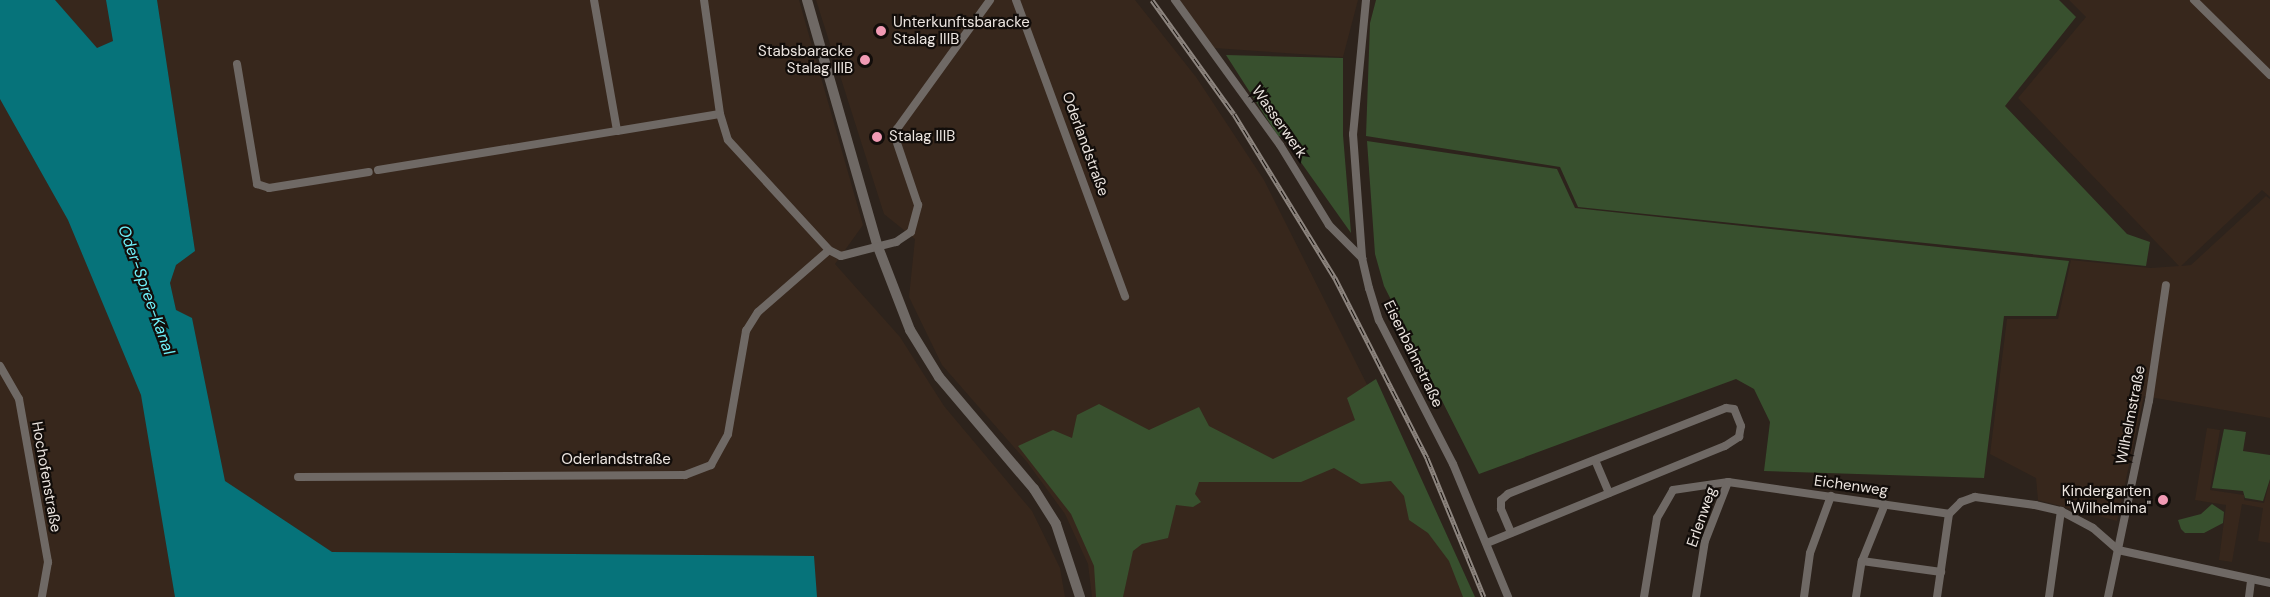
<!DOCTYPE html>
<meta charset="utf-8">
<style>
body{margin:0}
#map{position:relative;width:2270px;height:597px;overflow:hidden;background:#2d231c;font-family:"DM Sans",sans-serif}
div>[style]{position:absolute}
.built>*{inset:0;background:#37271c}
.green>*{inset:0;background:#38502e}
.water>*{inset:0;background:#06737a}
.minor>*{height:8px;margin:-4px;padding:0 4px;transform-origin:4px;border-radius:4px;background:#6f6965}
.tertiary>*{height:10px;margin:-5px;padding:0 5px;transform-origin:5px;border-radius:5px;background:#6f6965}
.rail>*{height:5px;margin-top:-2.5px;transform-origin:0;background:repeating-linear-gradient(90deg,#120d0a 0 9px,#8d857f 0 18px);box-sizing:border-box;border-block:2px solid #8d857f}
.dots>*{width:16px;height:16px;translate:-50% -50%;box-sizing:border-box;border:3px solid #120d0a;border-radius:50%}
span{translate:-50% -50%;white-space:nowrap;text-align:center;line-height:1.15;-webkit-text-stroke:4.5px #120d0a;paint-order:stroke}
.poi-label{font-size:15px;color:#ece5e0}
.left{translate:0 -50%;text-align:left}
.right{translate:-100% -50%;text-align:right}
.street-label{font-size:15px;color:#ece5e0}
.water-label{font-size:16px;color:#70f2fb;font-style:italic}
</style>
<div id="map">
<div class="built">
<div style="clip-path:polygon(0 0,799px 0,863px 225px,835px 264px,900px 337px,944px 406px,1032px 511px,1060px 568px,1065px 597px,0 597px)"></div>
<div style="clip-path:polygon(816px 0,1135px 0,1196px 77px,1264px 180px,1398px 446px,1466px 597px,1092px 597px,1088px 564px,1065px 514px,1027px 462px,942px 365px,909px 297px,915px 239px,884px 214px)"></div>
<div style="clip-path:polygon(1179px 0,1358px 0,1343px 57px,1214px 48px)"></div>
<div style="clip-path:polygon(2069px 0,2270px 0,2270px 197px,2262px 190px,2181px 266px,2191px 265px,2266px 196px,2270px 199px,2270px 418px,2144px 396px,2117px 521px,2038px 500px,2036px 478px,1990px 454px,2007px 319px,2058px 319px,2071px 260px,2151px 268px,2179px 266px,2018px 98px,2086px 17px)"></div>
<div style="clip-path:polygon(2207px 428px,2220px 430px,2210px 490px,2244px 495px,2244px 500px,2264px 503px,2270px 480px,2270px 543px,2258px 541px,2263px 508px,2242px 504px,2232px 562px,2219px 560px,2226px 505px,2195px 500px)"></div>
</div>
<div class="green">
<div style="clip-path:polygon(1376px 0,2059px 0,2076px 17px,2005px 106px,2127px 234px,2150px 242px,2146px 266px,1578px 207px,1560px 167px,1366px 136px,1370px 23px)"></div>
<div style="clip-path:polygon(1226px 55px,1343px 58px,1343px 135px,1351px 233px,1283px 137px,1278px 136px)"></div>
<div style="clip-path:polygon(1367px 141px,1557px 169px,1575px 208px,2069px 261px,2056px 316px,2004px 316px,1984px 478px,1764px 471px,1770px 422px,1754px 389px,1736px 379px,1479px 474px,1384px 286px,1375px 254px)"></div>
<div style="clip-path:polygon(1376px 379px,1475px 597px,1463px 597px,1449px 561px,1428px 533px,1409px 520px,1404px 496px,1391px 481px,1361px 484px,1334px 468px,1301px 482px,1199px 482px,1195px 494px,1201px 502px,1193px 507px,1176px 505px,1168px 538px,1142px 544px,1133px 551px,1123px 597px,1096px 597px,1094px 566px,1071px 514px,1018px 446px,1053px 430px,1072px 438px,1077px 415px,1099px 404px,1149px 430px,1199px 407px,1209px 426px,1273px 459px,1355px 420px,1347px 398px)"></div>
<div style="clip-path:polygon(2224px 429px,2246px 432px,2243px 451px,2270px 455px,2270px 479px,2263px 501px,2245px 498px,2243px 491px,2212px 488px)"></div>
<div style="clip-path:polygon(2212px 504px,2224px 512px,2223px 523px,2204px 533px,2185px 533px,2181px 529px,2178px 520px,2201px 514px)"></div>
</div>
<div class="water">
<div style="clip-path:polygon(0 0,55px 0,97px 48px,113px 41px,106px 0,157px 0,195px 251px,176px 265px,170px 283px,176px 310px,192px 318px,225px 481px,332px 552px,814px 556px,817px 597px,175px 597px,141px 395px,68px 220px,0 99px)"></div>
</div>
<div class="minor">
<div style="left:594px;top:0;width:133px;rotate:80deg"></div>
<div style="left:617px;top:131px;width:104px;rotate:-9.4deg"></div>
<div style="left:704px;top:0;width:115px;rotate:82deg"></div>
<div style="left:720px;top:114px;width:27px;rotate:73deg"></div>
<div style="left:728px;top:140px;width:149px;rotate:47.4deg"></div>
<div style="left:829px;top:250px;width:13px;rotate:27deg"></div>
<div style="left:841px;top:256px;width:57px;rotate:-14.3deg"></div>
<div style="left:896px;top:242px;width:18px;rotate:-34deg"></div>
<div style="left:911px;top:232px;width:28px;rotate:-75deg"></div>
<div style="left:918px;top:205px;width:69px;rotate:-108.7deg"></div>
<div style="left:896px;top:140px;width:11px;rotate:-85deg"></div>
<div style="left:897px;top:129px;width:159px;rotate:-54.2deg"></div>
<div style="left:1016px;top:0;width:316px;rotate:69.8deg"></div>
<div style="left:1175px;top:0;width:179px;rotate:54.1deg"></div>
<div style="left:1280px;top:145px;width:94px;rotate:58.5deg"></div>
<div style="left:1329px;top:225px;width:47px;rotate:45deg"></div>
<div style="left:1366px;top:0;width:135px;rotate:95.5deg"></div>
<div style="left:1353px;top:134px;width:124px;rotate:85.8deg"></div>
<div style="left:1362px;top:258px;width:31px;rotate:77deg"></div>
<div style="left:1369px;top:288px;width:34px;rotate:73deg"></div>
<div style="left:1379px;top:320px;width:162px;rotate:62.8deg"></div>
<div style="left:1453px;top:464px;width:144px;rotate:67.5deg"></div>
<div style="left:2194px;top:0;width:107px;rotate:44.6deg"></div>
<div style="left:237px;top:64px;width:122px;rotate:80.5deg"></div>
<div style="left:257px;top:184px;width:13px;rotate:18deg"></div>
<div style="left:269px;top:188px;width:101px;rotate:-9.1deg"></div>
<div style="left:378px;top:170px;width:242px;rotate:-9.3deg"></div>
<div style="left:0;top:366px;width:38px;rotate:60deg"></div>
<div style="left:19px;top:399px;width:166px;rotate:79.9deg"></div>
<div style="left:48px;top:562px;width:36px;rotate:100deg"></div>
<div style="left:1595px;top:460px;width:36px;rotate:67deg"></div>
<div style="left:298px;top:477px;width:387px;rotate:-0.3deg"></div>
<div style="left:685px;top:475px;width:28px;rotate:-21deg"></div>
<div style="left:711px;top:465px;width:35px;rotate:-61deg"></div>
<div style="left:728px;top:434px;width:105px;rotate:-80.1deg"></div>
<div style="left:746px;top:331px;width:22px;rotate:-58deg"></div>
<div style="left:758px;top:312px;width:94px;rotate:-41.1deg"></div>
<div style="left:1949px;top:514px;width:17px;rotate:-45deg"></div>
<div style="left:1961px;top:502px;width:15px;rotate:-20deg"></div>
<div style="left:1975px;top:497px;width:61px;rotate:7.6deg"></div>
<div style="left:2035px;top:505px;width:27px;rotate:13deg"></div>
<div style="left:2061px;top:511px;width:36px;rotate:28deg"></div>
<div style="left:2093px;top:528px;width:33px;rotate:41deg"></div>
<div style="left:2118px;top:550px;width:156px;rotate:12.2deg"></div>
<div style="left:1487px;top:543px;width:257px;rotate:-22.2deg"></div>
<div style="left:1725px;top:446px;width:17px;rotate:-33deg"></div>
<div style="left:1739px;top:437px;width:11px;rotate:-80deg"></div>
<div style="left:1741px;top:426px;width:18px;rotate:-112deg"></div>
<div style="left:1734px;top:409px;width:8px;rotate:-173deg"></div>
<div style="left:1726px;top:408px;width:234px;rotate:158.5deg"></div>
<div style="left:1508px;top:494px;width:9px;rotate:139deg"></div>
<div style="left:1501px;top:500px;width:9px;rotate:90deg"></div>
<div style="left:1501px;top:509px;width:26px;rotate:67deg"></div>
<div style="left:1862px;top:561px;width:80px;rotate:7.9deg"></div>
<div style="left:1644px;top:597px;width:80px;rotate:-80.7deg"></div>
<div style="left:1657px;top:518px;width:32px;rotate:-60deg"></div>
<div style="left:1673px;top:490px;width:56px;rotate:-8.3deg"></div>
<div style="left:1728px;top:482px;width:223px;rotate:8.2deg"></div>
<div style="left:1696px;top:597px;width:57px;rotate:-80.9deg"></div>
<div style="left:1705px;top:541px;width:63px;rotate:-68.7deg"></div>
<div style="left:1804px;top:597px;width:44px;rotate:-82.2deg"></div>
<div style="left:1810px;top:553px;width:61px;rotate:-69.8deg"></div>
<div style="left:1856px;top:597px;width:36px;rotate:-81deg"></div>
<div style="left:1862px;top:561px;width:61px;rotate:-68deg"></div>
<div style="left:1937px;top:597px;width:84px;rotate:-81.8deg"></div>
<div style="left:2049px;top:597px;width:87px;rotate:-82.1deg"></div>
<div style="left:2108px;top:597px;width:200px;rotate:-78.2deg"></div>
<div style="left:2149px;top:401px;width:117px;rotate:-81.7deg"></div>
<div style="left:2249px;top:597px;width:17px;rotate:-83deg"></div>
</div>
<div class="tertiary">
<div style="left:807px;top:0;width:257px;rotate:74deg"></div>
<div style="left:878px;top:247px;width:89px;rotate:68.9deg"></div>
<div style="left:910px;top:330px;width:55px;rotate:58.3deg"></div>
<div style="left:939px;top:377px;width:147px;rotate:49.7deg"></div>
<div style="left:1034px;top:489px;width:41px;rotate:57.8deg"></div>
<div style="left:1056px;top:524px;width:77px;rotate:71.8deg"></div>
</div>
<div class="rail">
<div style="left:1152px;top:0;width:140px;rotate:54.3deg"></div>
<div style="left:1234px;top:114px;width:193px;rotate:58.4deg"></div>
<div style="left:1335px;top:278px;width:202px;rotate:62.9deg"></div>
<div style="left:1427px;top:458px;width:150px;rotate:67.7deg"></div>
</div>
<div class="dots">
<div style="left:881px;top:31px;background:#f19ab4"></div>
<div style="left:865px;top:60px;background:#f19ab4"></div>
<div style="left:877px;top:137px;background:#f19ab4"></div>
<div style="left:2163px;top:500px;background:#f19ab4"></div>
</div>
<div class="poi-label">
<span class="left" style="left:893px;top:31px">Unterkunftsbaracke<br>Stalag IIIB</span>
<span class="right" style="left:853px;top:60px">Stabsbaracke<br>Stalag IIIB</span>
<span class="left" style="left:889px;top:137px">Stalag IIIB</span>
<span class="right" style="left:2151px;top:500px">Kindergarten<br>"Wilhelmina"</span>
</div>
<div class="street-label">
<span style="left:1279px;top:122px;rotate:55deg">Wasserwerk</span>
<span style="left:1085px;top:144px;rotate:70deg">Oderlandstraße</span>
<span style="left:1413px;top:354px;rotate:64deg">Eisenbahnstraße</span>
<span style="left:2131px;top:415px;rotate:-79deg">Wilhelmstraße</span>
<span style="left:616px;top:460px">Oderlandstraße</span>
<span style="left:46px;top:477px;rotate:80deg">Hochofenstraße</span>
<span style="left:1851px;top:486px;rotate:8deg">Eichenweg</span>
<span style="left:1702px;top:517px;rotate:-71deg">Erlenweg</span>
</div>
<div class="water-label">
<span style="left:146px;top:290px;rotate:70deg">Oder-Spree-Kanal</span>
</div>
</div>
